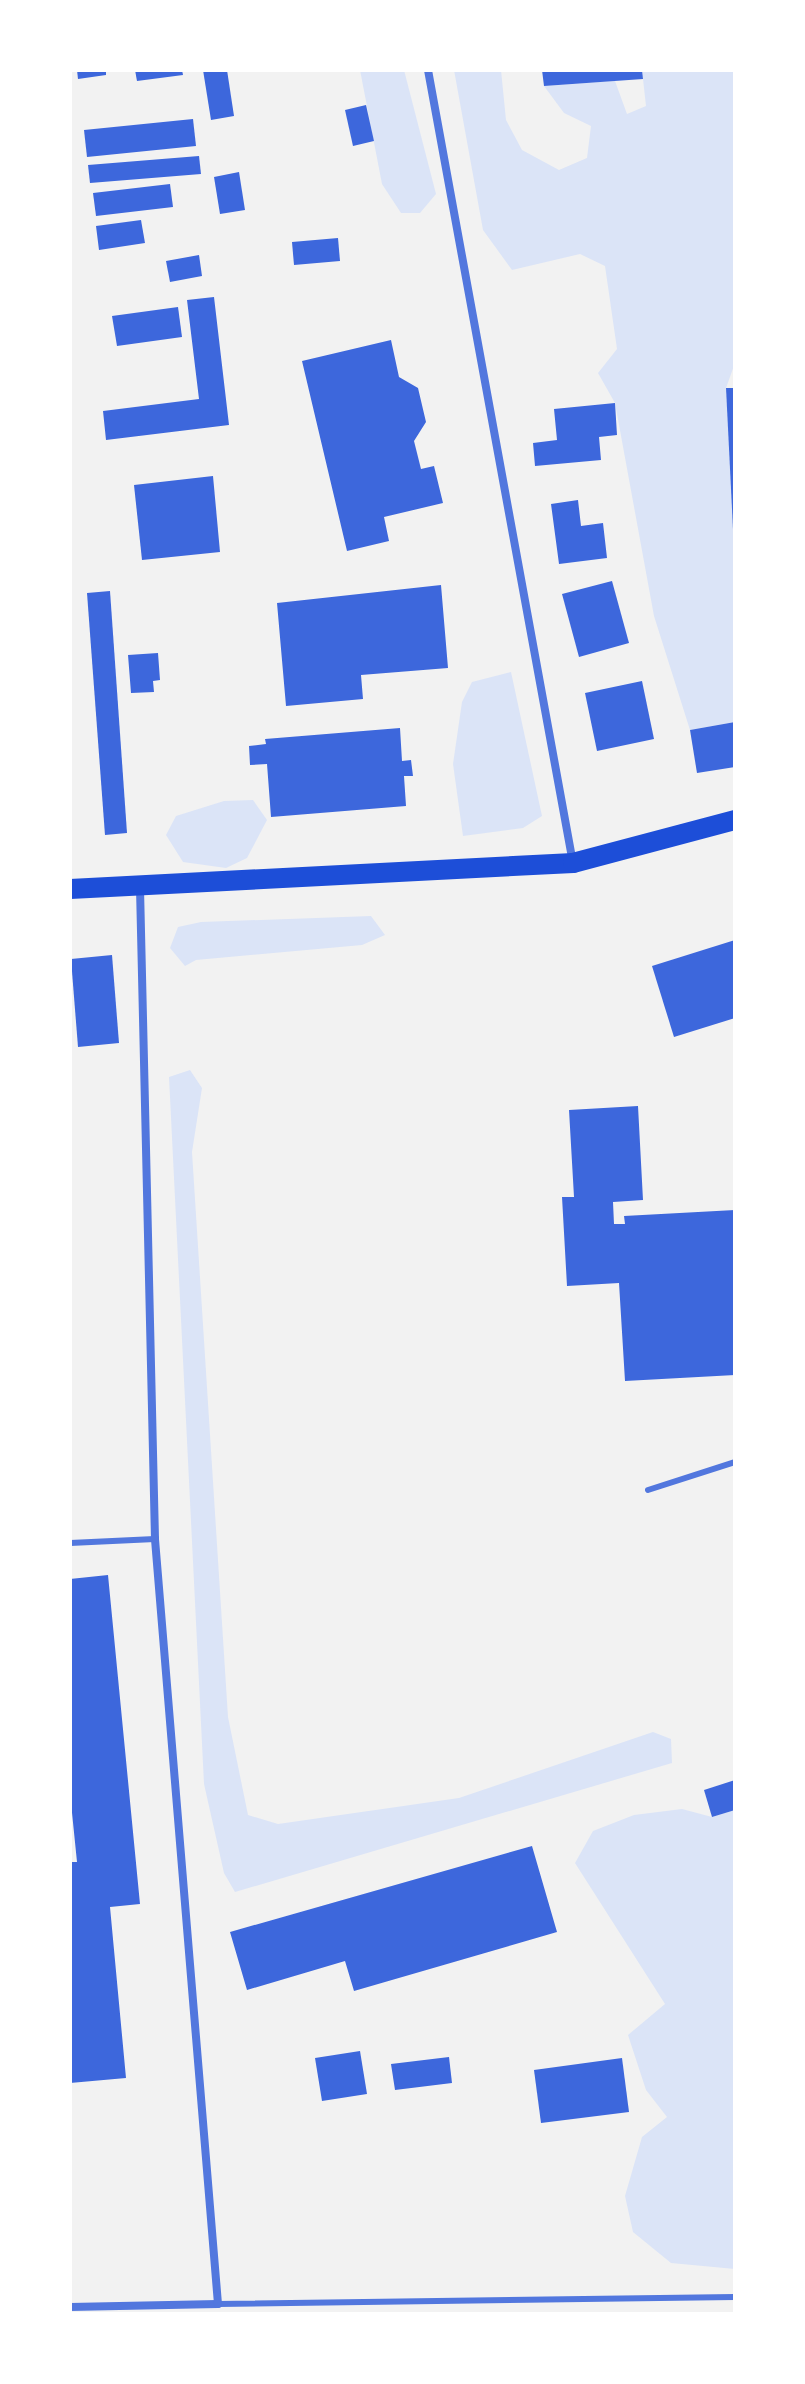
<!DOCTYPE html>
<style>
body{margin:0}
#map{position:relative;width:805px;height:2384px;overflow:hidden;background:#f2f2f2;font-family:"Noto Sans",sans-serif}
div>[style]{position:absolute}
.green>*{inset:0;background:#dbe4f7}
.building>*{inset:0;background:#3d67dc}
.service>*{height:6px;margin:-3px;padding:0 3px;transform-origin:3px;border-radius:3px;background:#5277de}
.minor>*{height:8px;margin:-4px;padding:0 4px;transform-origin:4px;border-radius:4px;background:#5277de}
.primary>*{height:20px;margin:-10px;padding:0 10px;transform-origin:10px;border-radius:10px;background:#1d4ed8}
span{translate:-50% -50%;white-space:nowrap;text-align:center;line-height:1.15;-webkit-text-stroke:8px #fff;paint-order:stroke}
.frame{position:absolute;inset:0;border:72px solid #fff;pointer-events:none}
</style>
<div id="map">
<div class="green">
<div style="clip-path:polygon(360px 70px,404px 70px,436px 194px,420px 213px,401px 213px,382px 184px)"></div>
<div style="clip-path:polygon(454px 70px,501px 70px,506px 120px,522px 150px,559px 170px,587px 158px,591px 126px,564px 113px,544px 86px,615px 81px,627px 114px,646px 106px,642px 70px,735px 70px,735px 363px,726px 388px,735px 555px,735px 722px,690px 730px,654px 616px,615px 403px,598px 373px,617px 349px,605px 266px,580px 254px,512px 270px,483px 230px)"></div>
<div style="clip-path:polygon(511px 672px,542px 816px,523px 828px,463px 836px,453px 764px,462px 702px,472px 682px)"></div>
<div style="clip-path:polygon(253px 800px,267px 820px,247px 858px,226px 868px,183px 862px,166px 835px,176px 816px,224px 801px)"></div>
<div style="clip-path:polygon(371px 916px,385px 935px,362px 945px,196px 960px,185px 966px,170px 948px,178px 927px,201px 922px)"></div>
<div style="clip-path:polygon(190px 1070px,202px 1088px,192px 1152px,228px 1717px,248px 1815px,278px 1824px,459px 1798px,653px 1732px,671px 1739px,672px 1763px,235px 1892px,224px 1873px,204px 1784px,169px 1077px)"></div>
<div style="clip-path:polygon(682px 1809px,712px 1817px,735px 1810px,735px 2269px,671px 2263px,633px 2232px,625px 2196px,642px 2137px,667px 2117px,646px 2090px,628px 2035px,665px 2004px,575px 1863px,593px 1831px,634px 1815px)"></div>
</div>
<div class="building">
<div style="clip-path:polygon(77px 70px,106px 70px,106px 75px,78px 79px)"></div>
<div style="clip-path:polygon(135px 70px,182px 70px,183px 75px,137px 81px)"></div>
<div style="clip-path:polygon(203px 70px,227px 70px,234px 116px,211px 120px)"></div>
<div style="clip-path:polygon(542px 70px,642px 70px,643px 79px,544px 86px)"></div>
<div style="clip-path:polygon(366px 105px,374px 141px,353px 146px,345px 110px)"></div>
<div style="clip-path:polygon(193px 119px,196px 146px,87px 157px,84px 130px)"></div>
<div style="clip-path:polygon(199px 156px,201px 174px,90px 183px,88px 165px)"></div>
<div style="clip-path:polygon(239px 172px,245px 210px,220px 214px,214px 177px)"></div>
<div style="clip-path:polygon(170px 184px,173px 207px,96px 216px,93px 193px)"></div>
<div style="clip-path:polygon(141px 220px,145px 243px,99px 250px,96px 226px)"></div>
<div style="clip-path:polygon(338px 238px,340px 261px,294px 265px,292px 242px)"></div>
<div style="clip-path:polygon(199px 255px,202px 276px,170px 282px,166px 261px)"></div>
<div style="clip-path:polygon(214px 297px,229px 425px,106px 440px,103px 411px,199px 399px,187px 300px)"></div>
<div style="clip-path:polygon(178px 307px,182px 337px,117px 346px,112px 316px)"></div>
<div style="clip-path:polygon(391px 340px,399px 377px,418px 388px,426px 422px,414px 441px,421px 469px,434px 466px,443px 503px,384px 517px,389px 541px,347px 551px,302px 361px)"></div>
<div style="clip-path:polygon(726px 388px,735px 388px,735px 528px,733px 529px)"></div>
<div style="clip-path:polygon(615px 403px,617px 435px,599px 437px,601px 460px,535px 466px,533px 443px,557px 440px,554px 409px)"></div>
<div style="clip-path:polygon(213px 476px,220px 552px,142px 560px,134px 485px)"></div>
<div style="clip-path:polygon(578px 500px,581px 526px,603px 523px,607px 558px,559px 564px,551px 504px)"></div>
<div style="clip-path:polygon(612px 581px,629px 643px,579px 657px,562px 594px)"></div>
<div style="clip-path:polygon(441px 585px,448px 668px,361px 675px,363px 699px,286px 706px,277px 603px)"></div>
<div style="clip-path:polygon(110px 591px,127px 833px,105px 835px,87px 593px)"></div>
<div style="clip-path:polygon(158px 653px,160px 680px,153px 681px,154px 692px,131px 693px,128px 655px)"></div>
<div style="clip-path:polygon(642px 681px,654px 739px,597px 751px,585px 693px)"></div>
<div style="clip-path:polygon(735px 722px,735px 767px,697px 773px,690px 730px)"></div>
<div style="clip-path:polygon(400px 728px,402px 761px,411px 760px,413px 776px,404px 776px,406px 806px,271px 817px,267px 764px,250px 765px,249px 746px,266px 744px,265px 739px)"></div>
<div style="clip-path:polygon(735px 940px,735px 1018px,674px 1037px,652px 966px)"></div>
<div style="clip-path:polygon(112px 955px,119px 1043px,78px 1047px,71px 959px)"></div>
<div style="clip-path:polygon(638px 1106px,643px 1200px,613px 1202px,614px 1224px,625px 1224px,624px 1216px,735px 1210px,735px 1375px,625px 1381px,619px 1283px,567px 1286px,562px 1197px,574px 1197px,569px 1110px)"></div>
<div style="clip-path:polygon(108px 1575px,140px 1904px,110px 1907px,126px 2078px,70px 2083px,70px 1862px,77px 1862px,70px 1793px,70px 1579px)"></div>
<div style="clip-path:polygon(735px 1780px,735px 1810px,712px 1817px,704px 1790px)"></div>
<div style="clip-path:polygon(532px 1846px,557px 1932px,354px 1991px,345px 1961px,247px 1990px,230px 1932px)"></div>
<div style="clip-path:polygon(360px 2051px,367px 2094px,322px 2101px,315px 2058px)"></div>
<div style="clip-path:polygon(449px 2057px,452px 2083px,395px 2090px,391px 2064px)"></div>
<div style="clip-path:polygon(622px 2058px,629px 2112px,541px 2123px,534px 2070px)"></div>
</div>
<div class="service">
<div style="left:648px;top:1490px;width:91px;rotate:-17.8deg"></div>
<div style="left:70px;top:1543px;width:85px;rotate:-2.7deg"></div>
<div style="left:218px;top:2304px;width:517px;rotate:-0.78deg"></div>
</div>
<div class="minor">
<div style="left:428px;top:70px;width:806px;rotate:79.64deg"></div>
<div style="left:70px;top:2307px;width:148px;rotate:-1.2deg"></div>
<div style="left:218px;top:2304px;width:768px;rotate:-94.71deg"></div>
<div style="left:155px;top:1539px;width:653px;rotate:-91.32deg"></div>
</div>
<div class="primary">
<div style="left:70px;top:889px;width:504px;rotate:-2.96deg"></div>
<div style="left:573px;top:863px;width:168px;rotate:-14.9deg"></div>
</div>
<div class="frame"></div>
</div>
